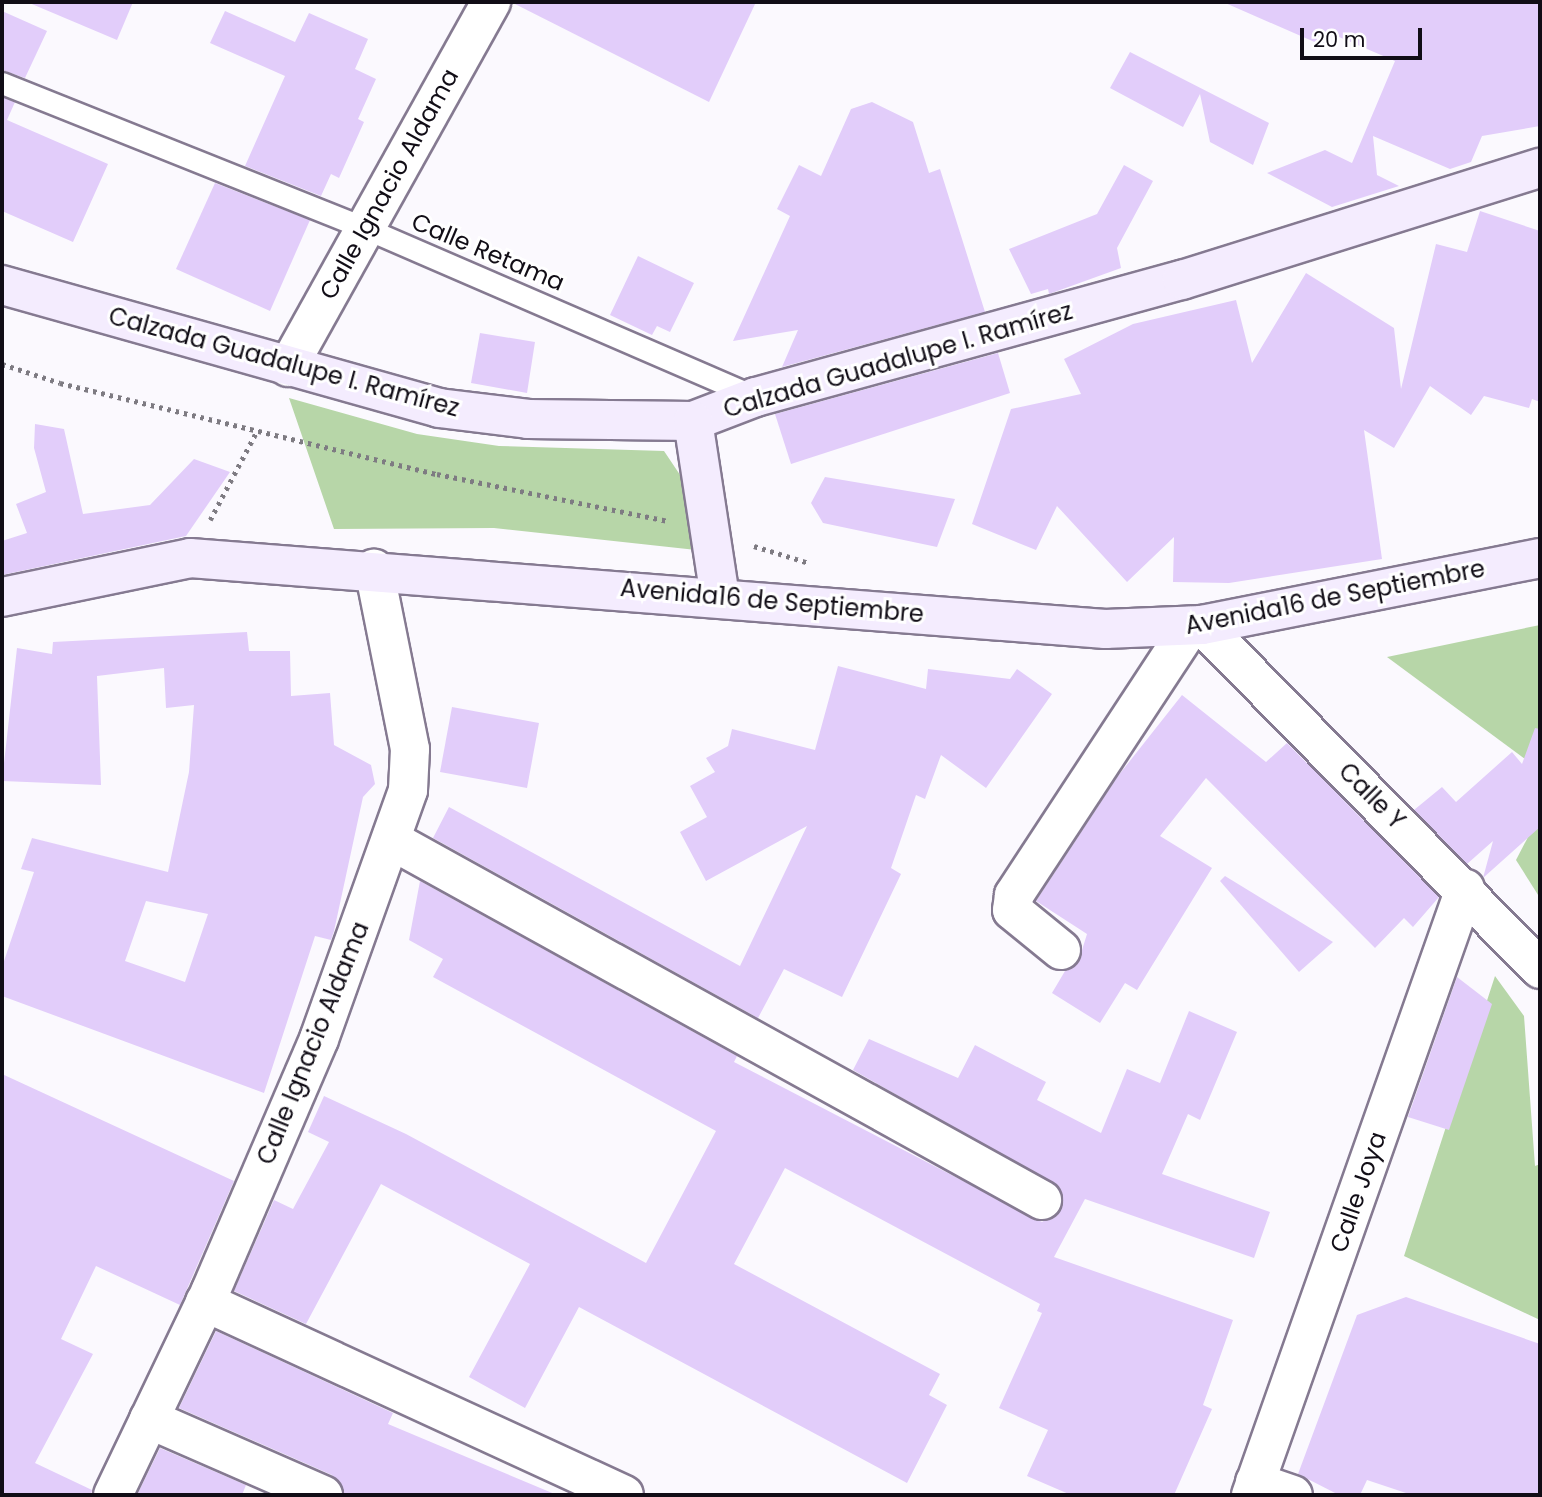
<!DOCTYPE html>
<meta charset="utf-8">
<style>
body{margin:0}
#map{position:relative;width:1542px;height:1497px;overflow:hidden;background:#fbf9fe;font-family:Poppins,sans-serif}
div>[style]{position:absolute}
.green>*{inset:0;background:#b7d6a8}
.building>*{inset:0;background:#e2cdfa}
.path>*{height:4.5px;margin-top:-2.25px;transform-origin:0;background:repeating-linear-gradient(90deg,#7e7b82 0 3.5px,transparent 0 8.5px)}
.roads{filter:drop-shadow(2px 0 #857a91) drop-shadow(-2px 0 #857a91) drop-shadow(0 2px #857a91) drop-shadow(0 -2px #857a91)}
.lane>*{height:21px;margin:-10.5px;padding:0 10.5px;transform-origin:10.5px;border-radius:10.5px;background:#fff}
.street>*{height:38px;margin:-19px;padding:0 19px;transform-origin:19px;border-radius:19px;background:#fff}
.secondary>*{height:38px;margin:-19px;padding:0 19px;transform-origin:19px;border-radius:19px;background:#f4ecfe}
span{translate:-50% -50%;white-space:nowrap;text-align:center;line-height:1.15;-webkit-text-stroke:6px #fff;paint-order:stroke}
.street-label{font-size:24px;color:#110d16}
.frame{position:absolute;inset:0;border:4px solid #110d16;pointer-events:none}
.scale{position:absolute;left:1300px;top:28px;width:122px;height:32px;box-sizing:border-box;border:4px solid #110d16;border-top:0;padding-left:9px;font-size:21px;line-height:24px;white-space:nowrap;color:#110d16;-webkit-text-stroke:5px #fff;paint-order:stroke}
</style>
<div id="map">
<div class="green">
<div style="clip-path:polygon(289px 398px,417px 434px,499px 446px,664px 451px,733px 554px,494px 528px,334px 529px)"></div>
<div style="clip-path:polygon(1540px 625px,1540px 770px,1387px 657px)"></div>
<div style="clip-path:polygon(1540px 814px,1540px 898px,1516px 860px)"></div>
<div style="clip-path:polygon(1495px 976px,1524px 1016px,1535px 1166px,1540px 1164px,1540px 1320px,1404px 1256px)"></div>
</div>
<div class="building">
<div style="clip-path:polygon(27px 2px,133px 2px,117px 40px)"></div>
<div style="clip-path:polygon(579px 2px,756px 2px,709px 102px,513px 3px)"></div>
<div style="clip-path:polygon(1223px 2px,1540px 2px,1540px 126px,1482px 136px,1471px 162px,1450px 169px,1373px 136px,1377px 175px,1399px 186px,1332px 207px,1267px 173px,1325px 150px,1352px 163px,1395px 61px,1332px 34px,1326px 47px)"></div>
<div style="clip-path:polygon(2px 11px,47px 31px,25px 78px,2px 70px)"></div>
<div style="clip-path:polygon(225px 11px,295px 42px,309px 13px,368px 39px,355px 69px,376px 79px,358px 119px,364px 122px,339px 178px,331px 174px,321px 196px,245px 166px,285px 76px,210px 43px)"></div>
<div style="clip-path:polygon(1130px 52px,1269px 123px,1253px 165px,1210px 142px,1200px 94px,1183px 127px,1110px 88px)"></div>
<div style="clip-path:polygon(2px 97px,15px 102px,7px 120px,108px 164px,73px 242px,2px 211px)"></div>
<div style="clip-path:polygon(872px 102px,913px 122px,929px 173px,940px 169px,985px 312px,782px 367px,798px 330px,733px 341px,790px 216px,777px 209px,799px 165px,821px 176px,851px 109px)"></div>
<div style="clip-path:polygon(1124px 165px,1153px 181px,1117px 248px,1121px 268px,1049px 294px,1048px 289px,1031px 294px,1009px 249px,1097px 214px)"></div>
<div style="clip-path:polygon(215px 183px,310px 220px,270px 311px,176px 269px)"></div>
<div style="clip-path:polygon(1480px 211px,1540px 231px,1540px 402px,1532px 399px,1529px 408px,1484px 396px,1471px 415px,1430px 386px,1394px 448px,1364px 430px,1382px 559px,1229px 583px,1173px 582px,1174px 537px,1127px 582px,1057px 506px,1036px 550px,972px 524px,1011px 409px,1081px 394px,1064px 359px,1133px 324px,1236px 300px,1252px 363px,1306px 273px,1394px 328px,1401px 389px,1436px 244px,1467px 252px)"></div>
<div style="clip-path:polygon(638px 256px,694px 283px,670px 332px,657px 326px,652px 335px,610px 315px)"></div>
<div style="clip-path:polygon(480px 333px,535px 342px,527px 393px,471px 383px)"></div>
<div style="clip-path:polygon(998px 353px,1010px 393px,791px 464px,775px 414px)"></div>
<div style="clip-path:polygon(35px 424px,64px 429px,83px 514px,150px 505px,194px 459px,230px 472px,186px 536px,2px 575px,2px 541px,27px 533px,16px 504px,46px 492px,34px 448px)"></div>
<div style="clip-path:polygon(825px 477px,955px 499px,937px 547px,823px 523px,811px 503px)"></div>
<div style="clip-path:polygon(evenodd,247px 632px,249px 651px,290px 651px,291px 696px,330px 693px,334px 745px,371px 765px,375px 784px,363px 797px,334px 931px,331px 940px,315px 936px,264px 1093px,2px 996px,2px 967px,34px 872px,21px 869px,32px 838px,168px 872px,189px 772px,194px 705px,166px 708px,164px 668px,97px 676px,101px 785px,2px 781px,17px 648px,52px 654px,53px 642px,247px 632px,146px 901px,208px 914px,185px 982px,125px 961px,146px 901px)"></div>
<div style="clip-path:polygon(838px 666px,926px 689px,928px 669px,1010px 679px,1017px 669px,1052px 694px,986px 788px,941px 755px,925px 799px,916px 795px,891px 868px,901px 874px,842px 997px,784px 969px,758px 1018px,433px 838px,449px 807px,740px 966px,807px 826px,706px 881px,680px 832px,707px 817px,690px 786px,715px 772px,706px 758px,728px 746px,732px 729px,815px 750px)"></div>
<div style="clip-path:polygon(1182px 695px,1266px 762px,1287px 743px,1439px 897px,1413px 927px,1404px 918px,1375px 948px,1206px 778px,1160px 836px,1212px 868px,1137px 990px,1125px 983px,1100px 1023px,1052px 993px,1065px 971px,1078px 963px,1087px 934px,1036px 901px,1118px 776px)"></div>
<div style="clip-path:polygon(452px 707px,539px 723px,527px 788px,440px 772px)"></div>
<div style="clip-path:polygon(1535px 728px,1540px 729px,1540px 827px,1483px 878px,1493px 841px,1467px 864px,1414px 810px,1442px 787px,1456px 802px,1512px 752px,1522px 764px)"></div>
<div style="clip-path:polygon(1225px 876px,1333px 942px,1299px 972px,1220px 881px)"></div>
<div style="clip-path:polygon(420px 881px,737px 1056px,734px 1062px,1042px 1222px,1061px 1210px,1060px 1188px,853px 1070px,869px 1039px,958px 1078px,975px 1045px,1046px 1082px,1037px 1100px,1101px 1133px,1127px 1069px,1160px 1083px,1189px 1011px,1237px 1032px,1200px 1120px,1188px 1114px,1162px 1174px,1270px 1212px,1254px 1258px,1085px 1199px,1054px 1257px,1233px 1320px,1203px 1405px,1212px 1409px,1174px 1495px,1071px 1495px,1027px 1476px,1048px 1430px,999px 1408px,1042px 1313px,1037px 1311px,1040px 1304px,785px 1168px,734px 1264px,940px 1374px,929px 1395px,947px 1405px,907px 1483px,579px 1307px,525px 1408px,469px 1377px,530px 1264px,381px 1184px,306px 1324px,234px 1291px,274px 1200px,293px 1209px,329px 1142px,308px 1132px,324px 1096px,406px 1134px,646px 1263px,716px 1131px,433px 977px,443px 959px,409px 940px)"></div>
<div style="clip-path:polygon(1457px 977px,1492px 1004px,1449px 1130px,1408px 1117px)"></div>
<div style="clip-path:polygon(2px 1074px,234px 1181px,180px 1305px,96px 1266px,61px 1339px,93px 1354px,35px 1463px,92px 1490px,91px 1495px,2px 1495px)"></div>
<div style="clip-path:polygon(1406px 1297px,1540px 1344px,1540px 1495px,1412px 1495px,1367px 1480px,1360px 1495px,1339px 1495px,1298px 1474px,1357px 1315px)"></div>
<div style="clip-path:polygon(216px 1331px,393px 1413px,388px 1424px,557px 1495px,344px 1495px,332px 1475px,179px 1408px)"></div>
<div style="clip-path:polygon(160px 1448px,246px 1485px,242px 1495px,137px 1495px)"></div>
</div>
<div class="path">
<div style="left:2px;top:364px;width:61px;rotate:18.1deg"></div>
<div style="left:60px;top:383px;width:388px;rotate:13.6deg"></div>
<div style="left:437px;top:474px;width:236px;rotate:11.5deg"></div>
<div style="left:210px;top:520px;width:101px;rotate:-62.2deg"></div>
<div style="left:754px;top:546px;width:58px;rotate:17.2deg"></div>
</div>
<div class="roads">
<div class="lane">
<div style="left:2px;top:83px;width:391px;rotate:21.8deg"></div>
<div style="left:365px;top:228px;width:426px;rotate:23.4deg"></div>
</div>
<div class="street">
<div style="left:288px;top:367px;width:418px;rotate:-60.9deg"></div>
<div style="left:1202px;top:625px;width:482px;rotate:45.5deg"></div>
<div style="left:391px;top:840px;width:744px;rotate:28.94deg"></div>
<div style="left:1061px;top:950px;width:63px;rotate:-140.8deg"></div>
<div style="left:1012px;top:910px;width:15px;rotate:-82deg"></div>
<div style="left:1014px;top:895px;width:322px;rotate:-56.7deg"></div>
<div style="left:205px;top:1302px;width:461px;rotate:24.7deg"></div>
<div style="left:149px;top:1419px;width:190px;rotate:23.6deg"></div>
<div style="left:1255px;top:1482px;width:40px;rotate:18.9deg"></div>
<div style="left:113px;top:1495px;width:227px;rotate:-64.4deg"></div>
<div style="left:211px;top:1290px;width:273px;rotate:-66.7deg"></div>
<div style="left:319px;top:1039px;width:264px;rotate:-70.3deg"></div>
<div style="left:408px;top:790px;width:41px;rotate:-87.2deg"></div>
<div style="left:410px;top:749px;width:184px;rotate:-101.3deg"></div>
<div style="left:1251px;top:1495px;width:643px;rotate:-70.55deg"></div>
</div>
<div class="secondary">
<div style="left:2px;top:285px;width:454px;rotate:15.7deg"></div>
<div style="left:439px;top:408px;width:90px;rotate:7deg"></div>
<div style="left:528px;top:419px;width:165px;rotate:0.7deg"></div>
<div style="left:693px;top:421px;width:67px;rotate:-20.9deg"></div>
<div style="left:756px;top:397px;width:442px;rotate:-15.4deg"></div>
<div style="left:1182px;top:280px;width:375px;rotate:-17.4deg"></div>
<div style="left:693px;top:421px;width:178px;rotate:81.3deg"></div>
<div style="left:2px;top:597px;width:192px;rotate:-11.7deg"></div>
<div style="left:190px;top:558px;width:918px;rotate:4.44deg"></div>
<div style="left:1105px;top:629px;width:97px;rotate:-2.4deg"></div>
<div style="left:1202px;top:625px;width:345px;rotate:-11.2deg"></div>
</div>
</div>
<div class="street-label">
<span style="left:389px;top:184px;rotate:-61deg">Calle Ignacio Aldama</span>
<span style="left:488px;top:252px;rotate:23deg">Calle Retama</span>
<span style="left:898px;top:360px;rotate:-16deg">Calzada Guadalupe I. Ramírez</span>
<span style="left:284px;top:362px;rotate:15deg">Calzada Guadalupe I. Ramírez</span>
<span style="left:1335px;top:597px;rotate:-11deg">Avenida16 de Septiembre</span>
<span style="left:772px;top:601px;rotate:5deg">Avenida16 de Septiembre</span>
<span style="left:1372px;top:796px;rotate:45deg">Calle Y</span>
<span style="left:313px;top:1043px;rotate:-68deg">Calle Ignacio Aldama</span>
<span style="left:1358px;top:1192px;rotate:-71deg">Calle Joya</span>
</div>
<div class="frame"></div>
<div class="scale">20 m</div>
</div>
